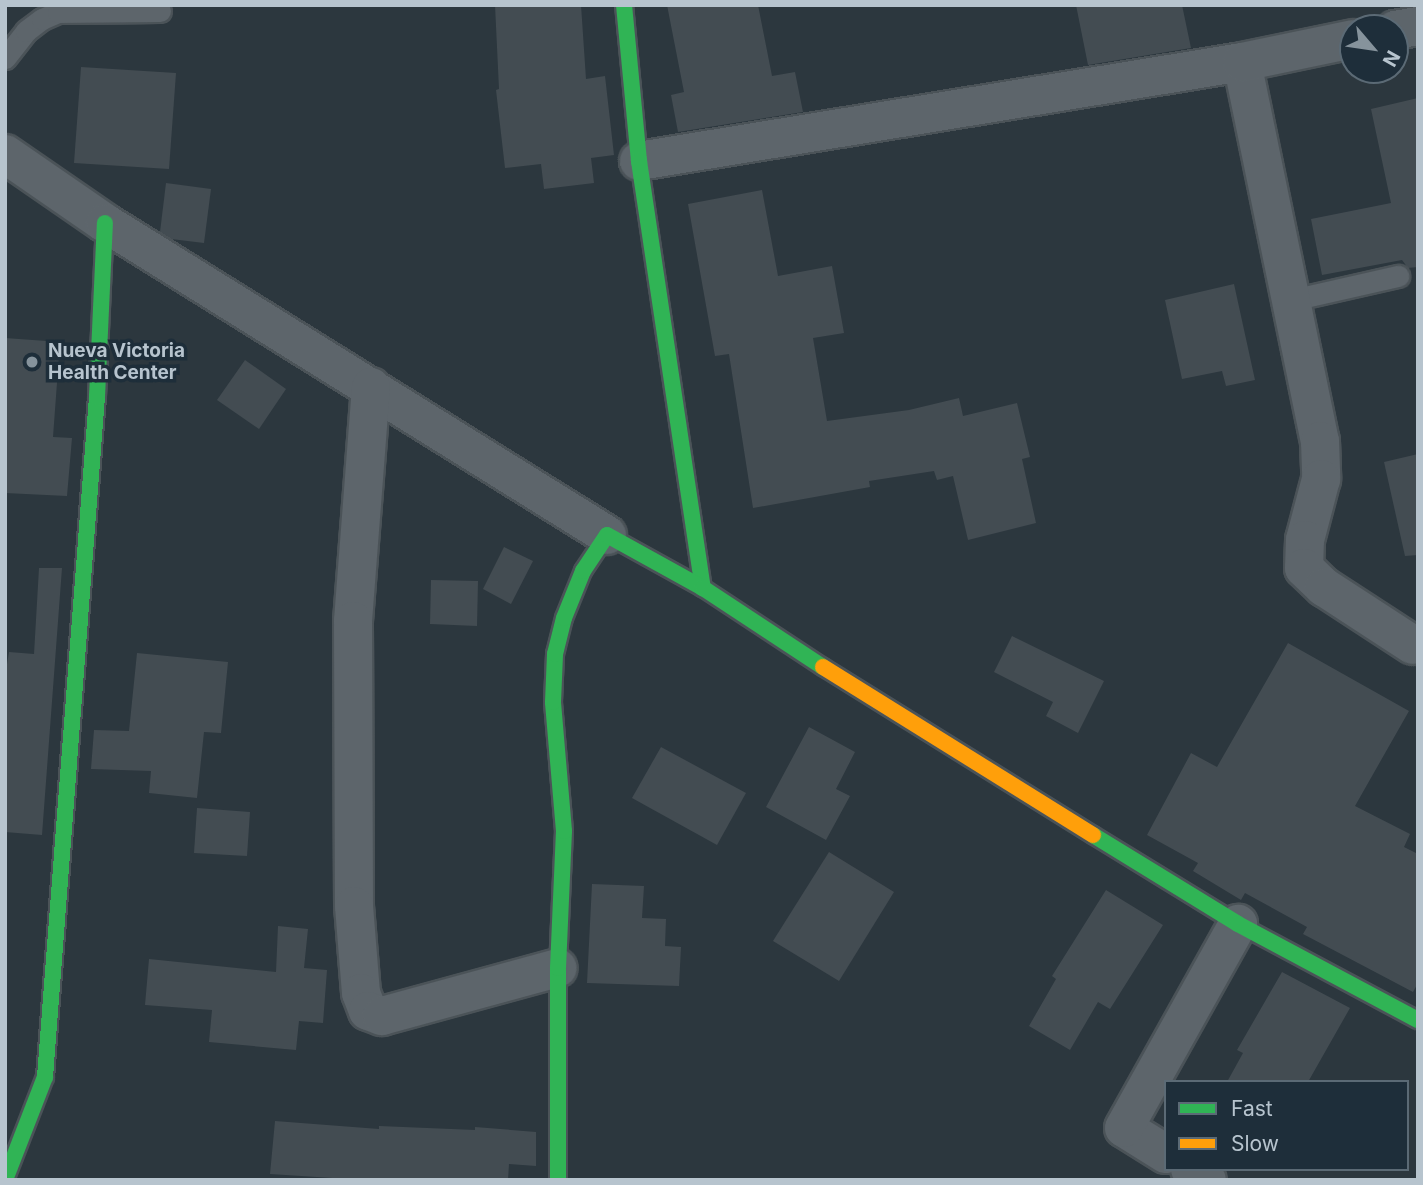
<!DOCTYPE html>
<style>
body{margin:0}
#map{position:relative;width:1423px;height:1185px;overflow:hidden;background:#2c373e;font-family:Inter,sans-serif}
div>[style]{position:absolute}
.building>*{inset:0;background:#434c52}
.roads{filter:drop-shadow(2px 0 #4b5358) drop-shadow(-2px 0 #4b5358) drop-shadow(0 2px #4b5358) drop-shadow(0 -2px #4b5358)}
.lane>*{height:21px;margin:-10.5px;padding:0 10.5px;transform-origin:10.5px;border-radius:10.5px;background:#5d656b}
.street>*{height:38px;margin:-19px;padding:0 19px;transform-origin:19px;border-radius:19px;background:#5d656b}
.fast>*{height:16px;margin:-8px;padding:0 8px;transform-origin:8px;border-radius:8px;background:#30b455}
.slow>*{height:16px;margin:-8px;padding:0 8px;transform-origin:8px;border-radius:8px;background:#ff9f0a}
.dots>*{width:19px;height:19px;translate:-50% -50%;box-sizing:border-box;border:4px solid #1e2e3a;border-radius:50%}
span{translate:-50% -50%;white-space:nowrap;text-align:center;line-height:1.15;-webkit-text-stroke:7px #1e2e3a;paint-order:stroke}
.poi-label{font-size:19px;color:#b7c4ce;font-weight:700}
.left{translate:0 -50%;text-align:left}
.frame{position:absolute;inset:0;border:7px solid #b7c4ce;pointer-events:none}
.legend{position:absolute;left:1164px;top:1080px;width:245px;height:91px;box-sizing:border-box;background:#1e2e3a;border:2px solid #5b6a75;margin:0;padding:9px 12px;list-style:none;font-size:21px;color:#b7c4ce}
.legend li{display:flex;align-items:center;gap:14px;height:35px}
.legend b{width:35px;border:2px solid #5b6a75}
.north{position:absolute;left:1339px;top:14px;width:70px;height:70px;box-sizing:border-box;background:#1e2e3a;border:2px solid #5b6a75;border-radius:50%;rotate:119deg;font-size:19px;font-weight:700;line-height:28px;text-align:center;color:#b7c4ce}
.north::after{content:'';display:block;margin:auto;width:24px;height:32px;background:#86939c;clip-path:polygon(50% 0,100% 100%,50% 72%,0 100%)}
</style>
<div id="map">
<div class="building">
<div style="clip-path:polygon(495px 5px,581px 5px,586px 79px,605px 76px,614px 155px,591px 158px,594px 183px,544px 189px,541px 164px,505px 168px,496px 90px,499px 89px)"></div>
<div style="clip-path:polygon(667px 5px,758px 5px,772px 76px,795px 72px,803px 112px,678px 132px,671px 95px,684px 92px)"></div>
<div style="clip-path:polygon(1076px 5px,1182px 5px,1191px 48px,1088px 65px)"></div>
<div style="clip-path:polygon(81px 67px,176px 73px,169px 169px,74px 163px)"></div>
<div style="clip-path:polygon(1418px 98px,1418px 267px,1408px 268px,1402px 260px,1322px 275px,1311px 219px,1391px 203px,1371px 109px)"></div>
<div style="clip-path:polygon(166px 183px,211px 189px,204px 243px,171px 239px,160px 232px)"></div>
<div style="clip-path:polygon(762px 190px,778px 276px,832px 266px,844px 333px,813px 338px,827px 421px,909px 410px,959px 398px,963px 416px,1017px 403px,1030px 457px,1022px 459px,1036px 523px,968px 540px,953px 476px,937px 480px,934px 471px,869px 481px,870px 487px,753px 508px,729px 354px,715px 356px,688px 204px)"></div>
<div style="clip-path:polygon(1234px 284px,1255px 380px,1226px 386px,1222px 371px,1182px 379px,1165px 300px)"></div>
<div style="clip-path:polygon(5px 338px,60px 342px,53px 437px,72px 438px,67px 496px,5px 493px)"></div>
<div style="clip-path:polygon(245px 360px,286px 389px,259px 429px,217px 400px)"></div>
<div style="clip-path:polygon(1418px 454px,1418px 555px,1405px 556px,1384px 462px)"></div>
<div style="clip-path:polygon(504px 547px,533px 561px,511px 604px,483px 589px)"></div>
<div style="clip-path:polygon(39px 568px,62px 568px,42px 835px,5px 832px,5px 676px,9px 652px,34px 654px)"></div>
<div style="clip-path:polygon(431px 580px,478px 581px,477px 626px,430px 624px)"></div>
<div style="clip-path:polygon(1012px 636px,1104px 681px,1078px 733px,1046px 716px,1053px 702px,994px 672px)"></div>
<div style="clip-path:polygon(1288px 643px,1409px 711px,1355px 806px,1410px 834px,1404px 847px,1418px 854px,1418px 983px,1413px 992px,1303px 934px,1307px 927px,1245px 893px,1241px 900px,1193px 871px,1198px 863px,1147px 835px,1191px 753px,1217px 767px)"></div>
<div style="clip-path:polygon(137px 653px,228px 662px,221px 733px,204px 732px,197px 798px,149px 793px,151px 771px,91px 769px,94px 730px,129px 731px)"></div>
<div style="clip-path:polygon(809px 727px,855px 752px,836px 789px,850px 796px,826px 840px,766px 807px)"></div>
<div style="clip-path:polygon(661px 747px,746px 793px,717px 845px,632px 798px)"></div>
<div style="clip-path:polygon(197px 808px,250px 812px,247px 856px,194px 853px)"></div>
<div style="clip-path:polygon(829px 852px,894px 892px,839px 981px,773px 941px)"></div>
<div style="clip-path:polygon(592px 884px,644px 886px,642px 918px,666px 919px,665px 946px,681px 947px,679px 986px,587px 983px)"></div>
<div style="clip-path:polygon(1106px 890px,1163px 925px,1110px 1009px,1098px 1002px,1070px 1050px,1029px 1026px,1056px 979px,1052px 976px)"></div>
<div style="clip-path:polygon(278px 926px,308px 929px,304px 968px,327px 970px,323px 1023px,299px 1021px,296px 1050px,209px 1042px,212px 1010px,145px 1005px,149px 959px,276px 972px)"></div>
<div style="clip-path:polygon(1282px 972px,1350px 1008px,1308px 1082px,1227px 1082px,1243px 1053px,1237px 1050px)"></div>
<div style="clip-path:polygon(275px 1121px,379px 1129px,379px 1126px,475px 1130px,475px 1127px,536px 1132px,536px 1166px,509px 1164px,508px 1180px,348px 1179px,270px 1174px)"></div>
</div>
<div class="roads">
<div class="lane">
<div style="left:5px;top:58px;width:34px;rotate:-52deg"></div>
<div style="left:26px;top:31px;width:20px;rotate:-37deg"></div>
<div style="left:42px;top:19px;width:17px;rotate:-24deg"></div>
<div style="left:58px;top:12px;width:102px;rotate:-0.6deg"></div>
<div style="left:1292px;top:300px;width:109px;rotate:-12.8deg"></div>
</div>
<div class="street">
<div style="left:1395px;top:30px;width:23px;rotate:-10deg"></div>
<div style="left:1242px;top:62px;width:387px;rotate:78.4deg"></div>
<div style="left:1320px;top:441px;width:38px;rotate:88deg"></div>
<div style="left:1321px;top:479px;width:63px;rotate:104.7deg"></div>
<div style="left:1305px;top:540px;width:28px;rotate:92deg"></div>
<div style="left:1304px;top:568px;width:28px;rotate:44deg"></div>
<div style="left:1324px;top:587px;width:106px;rotate:33.1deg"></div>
<div style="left:5px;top:154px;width:121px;rotate:34.6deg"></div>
<div style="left:105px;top:223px;width:591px;rotate:31.86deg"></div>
<div style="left:639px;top:161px;width:611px;rotate:-9.32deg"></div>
<div style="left:1242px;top:62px;width:113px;rotate:-11.7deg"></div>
<div style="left:371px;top:387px;width:235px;rotate:94.4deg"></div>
<div style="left:353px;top:621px;width:285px;rotate:89.8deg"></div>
<div style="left:354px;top:906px;width:87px;rotate:85.4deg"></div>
<div style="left:361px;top:993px;width:19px;rotate:69deg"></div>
<div style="left:368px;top:1011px;width:15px;rotate:20deg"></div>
<div style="left:382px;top:1016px;width:182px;rotate:-15.3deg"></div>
<div style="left:1166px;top:1154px;width:49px;rotate:-148.2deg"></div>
<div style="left:1124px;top:1128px;width:234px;rotate:-60.8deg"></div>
<div style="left:1190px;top:1169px;width:20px;rotate:33deg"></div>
</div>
<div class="fast">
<div style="left:624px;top:5px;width:157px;rotate:84.5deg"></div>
<div style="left:639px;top:161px;width:432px;rotate:81.5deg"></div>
<div style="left:1093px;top:835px;width:170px;rotate:31.5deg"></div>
<div style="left:1238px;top:924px;width:204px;rotate:28.1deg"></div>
<div style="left:5px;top:1180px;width:110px;rotate:-68.8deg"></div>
<div style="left:45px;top:1077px;width:682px;rotate:-85.63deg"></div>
<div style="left:97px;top:397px;width:174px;rotate:-87.4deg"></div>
<div style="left:558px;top:1180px;width:212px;rotate:-90deg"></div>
<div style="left:558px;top:968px;width:137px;rotate:-87.5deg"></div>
<div style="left:564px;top:831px;width:129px;rotate:-94.9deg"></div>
<div style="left:553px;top:702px;width:48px;rotate:-87.6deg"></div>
<div style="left:555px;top:654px;width:37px;rotate:-76deg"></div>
<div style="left:564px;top:618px;width:51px;rotate:-68deg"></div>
<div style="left:583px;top:571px;width:43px;rotate:-56.3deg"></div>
<div style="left:607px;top:535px;width:110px;rotate:28.9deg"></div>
<div style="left:703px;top:588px;width:144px;rotate:33.4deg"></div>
</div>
<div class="slow">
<div style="left:823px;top:667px;width:318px;rotate:31.9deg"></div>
</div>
</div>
<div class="dots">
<div style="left:32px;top:362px;background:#86939c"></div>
</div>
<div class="poi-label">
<span class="left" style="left:48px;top:362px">Nueva Victoria<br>Health Center</span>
</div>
<div class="frame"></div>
<ul class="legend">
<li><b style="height:9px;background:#30b455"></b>Fast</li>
<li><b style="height:9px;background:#ff9f0a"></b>Slow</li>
</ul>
<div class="north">N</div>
</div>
